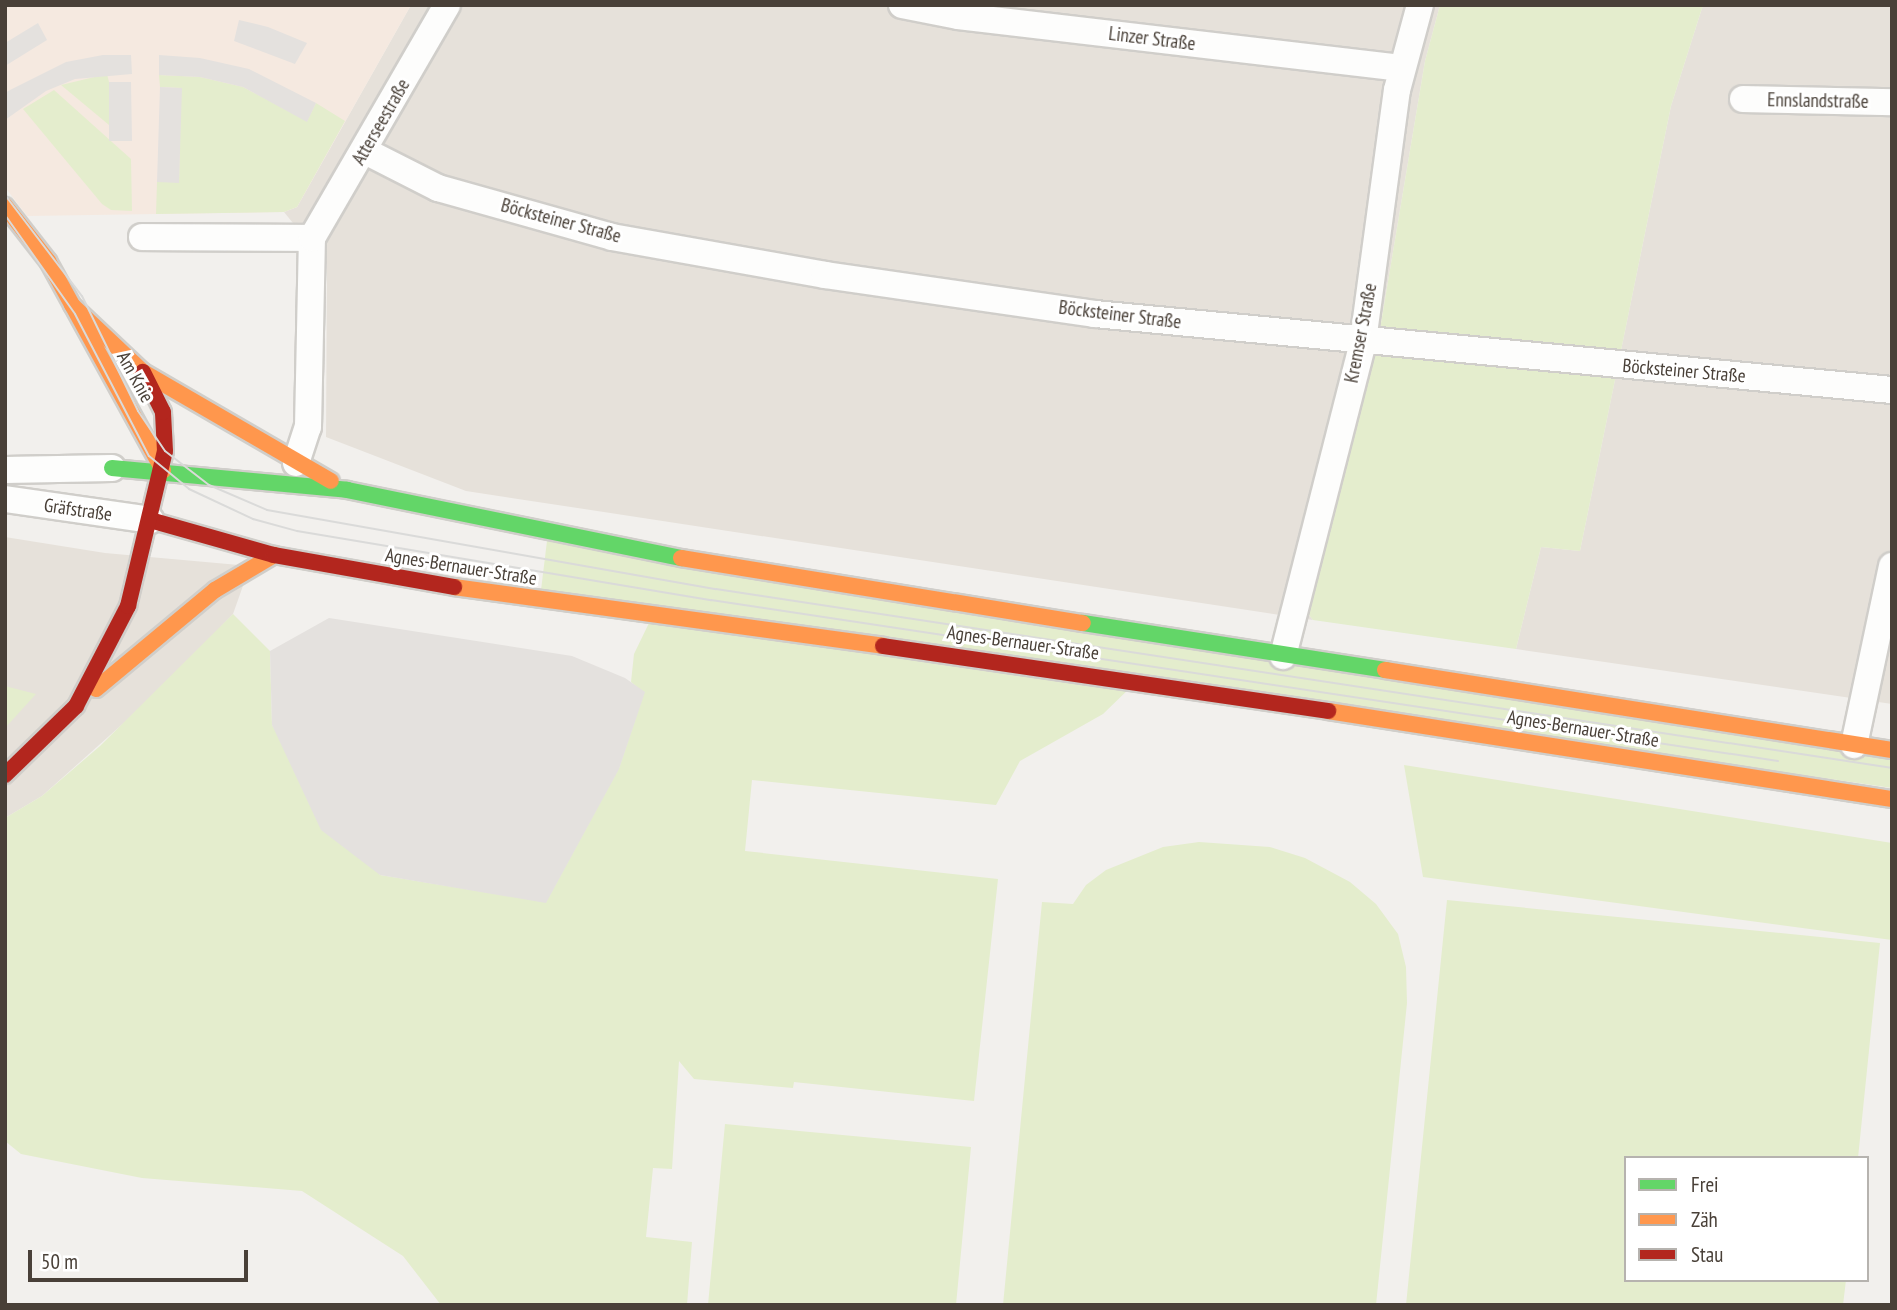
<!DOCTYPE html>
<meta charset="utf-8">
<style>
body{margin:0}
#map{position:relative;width:1897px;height:1310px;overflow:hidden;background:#f2f0ed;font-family:"PT Sans Narrow",sans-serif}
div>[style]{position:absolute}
.residential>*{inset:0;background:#e6e1da}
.commercial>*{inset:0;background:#f5e9e0}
.green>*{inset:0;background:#e4edcd}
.parking>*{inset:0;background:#e4e1de}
.roads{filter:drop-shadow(2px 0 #d0ceca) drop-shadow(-2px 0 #d0ceca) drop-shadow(0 2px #d0ceca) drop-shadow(0 -2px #d0ceca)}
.street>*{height:26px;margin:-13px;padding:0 13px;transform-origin:13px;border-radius:13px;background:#fdfdfc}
.fast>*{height:16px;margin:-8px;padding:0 8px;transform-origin:8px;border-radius:8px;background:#63d668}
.slow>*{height:16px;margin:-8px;padding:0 8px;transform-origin:8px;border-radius:8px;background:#ff974d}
.jam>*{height:16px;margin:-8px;padding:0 8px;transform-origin:8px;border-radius:8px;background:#b3261e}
.tram>*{height:2px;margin:-1px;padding:0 1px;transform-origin:1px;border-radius:1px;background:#dadad9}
span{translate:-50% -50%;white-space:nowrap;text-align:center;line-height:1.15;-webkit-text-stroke:6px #fff;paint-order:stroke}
.street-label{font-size:19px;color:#494038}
.frame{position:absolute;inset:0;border:7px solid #494038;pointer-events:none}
.legend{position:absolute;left:1624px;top:1156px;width:245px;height:126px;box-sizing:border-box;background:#fff;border:2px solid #b6b3af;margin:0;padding:9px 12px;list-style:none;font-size:21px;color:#494038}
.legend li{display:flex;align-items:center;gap:14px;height:35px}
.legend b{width:35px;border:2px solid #b6b3af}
.scale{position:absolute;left:28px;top:1250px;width:220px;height:32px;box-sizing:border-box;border:4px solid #494038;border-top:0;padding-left:9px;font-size:21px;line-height:24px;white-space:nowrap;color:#494038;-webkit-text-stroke:5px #fff;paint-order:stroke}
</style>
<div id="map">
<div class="residential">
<div style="clip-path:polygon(411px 5px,1440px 5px,1425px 61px,1378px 341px,1305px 610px,1313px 620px,466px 491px,326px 437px,327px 265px,284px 212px,297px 207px)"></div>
<div style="clip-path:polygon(1703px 5px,1892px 5px,1892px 704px,1516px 649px,1541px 547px,1580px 551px,1671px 106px)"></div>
<div style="clip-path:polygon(5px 537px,105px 553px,250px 566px,233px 614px,165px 686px,42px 796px,5px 818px)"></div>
</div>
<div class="commercial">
<div style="clip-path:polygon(5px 5px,411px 5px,297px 207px,284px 212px,27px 216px,5px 187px)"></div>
</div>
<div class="green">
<div style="clip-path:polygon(1440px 5px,1703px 5px,1671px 106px,1580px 551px,1541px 547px,1516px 649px,1313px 620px,1305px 610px,1378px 341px,1425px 61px)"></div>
<div style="clip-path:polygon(107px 74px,109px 82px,109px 125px,61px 85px)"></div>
<div style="clip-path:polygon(159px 75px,200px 77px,243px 87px,307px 121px,316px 103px,345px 121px,297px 207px,284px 212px,156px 214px,157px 182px,179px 182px,181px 88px,160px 87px)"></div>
<div style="clip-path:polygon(54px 90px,131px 159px,132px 211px,111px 210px,102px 204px,23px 109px)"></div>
<div style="clip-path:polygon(547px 541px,1892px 759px,1892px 788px,541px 590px)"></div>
<div style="clip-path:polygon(233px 614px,270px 651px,272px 725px,380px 875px,546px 902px,619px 768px,644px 693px,631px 682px,634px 654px,649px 623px,1133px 685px,1103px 714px,1020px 761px,996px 805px,752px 780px,745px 851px,998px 879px,974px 1101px,794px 1082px,793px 1088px,694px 1079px,679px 1061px,672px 1169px,653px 1168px,646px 1237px,692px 1242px,687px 1305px,441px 1305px,403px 1256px,302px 1191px,142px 1178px,21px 1154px,5px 1141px,5px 818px,42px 796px,100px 746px)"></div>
<div style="clip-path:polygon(5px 686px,36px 694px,5px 728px)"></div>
<div style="clip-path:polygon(1404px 765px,1892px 843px,1892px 940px,1423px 877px)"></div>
<div style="clip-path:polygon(1199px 842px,1270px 847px,1305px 858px,1350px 882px,1376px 904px,1398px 934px,1406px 967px,1407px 1003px,1376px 1305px,1003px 1305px,1042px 902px,1073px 904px,1086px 885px,1106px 870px,1163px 847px)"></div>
<div style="clip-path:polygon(1447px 900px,1880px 943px,1858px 1158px,1626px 1158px,1626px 1280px,1846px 1280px,1843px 1305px,1406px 1305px)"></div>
<div style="clip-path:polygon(725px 1124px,971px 1147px,956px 1305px,708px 1305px)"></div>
</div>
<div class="parking">
<div style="clip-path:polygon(239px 20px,268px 27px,307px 43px,295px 64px,234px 41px)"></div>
<div style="clip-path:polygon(38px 23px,47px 40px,5px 66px,5px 43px)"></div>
<div style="clip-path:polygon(103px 55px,131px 55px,132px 74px,75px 79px,46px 91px,5px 120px,5px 93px,10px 90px,66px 62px)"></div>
<div style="clip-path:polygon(159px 55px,200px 58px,249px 69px,316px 103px,307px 122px,243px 87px,200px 77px,159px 75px)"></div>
<div style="clip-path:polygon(109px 82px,131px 82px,132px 141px,109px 141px)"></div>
<div style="clip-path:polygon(160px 87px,182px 88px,179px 183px,157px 182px)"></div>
<div style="clip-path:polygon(329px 618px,572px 656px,625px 678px,645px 692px,619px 769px,546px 903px,380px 875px,321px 830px,272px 725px,270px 651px)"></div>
</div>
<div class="roads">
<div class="street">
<div style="left:902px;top:5px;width:57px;rotate:11.1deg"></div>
<div style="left:958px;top:16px;width:447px;rotate:6.7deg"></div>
<div style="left:1743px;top:99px;width:149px;rotate:1.2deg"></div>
<div style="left:365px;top:151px;width:82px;rotate:26.9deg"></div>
<div style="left:438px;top:188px;width:181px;rotate:15.7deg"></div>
<div style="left:612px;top:237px;width:216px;rotate:10.1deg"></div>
<div style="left:825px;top:275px;width:273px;rotate:8.2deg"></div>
<div style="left:1095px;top:314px;width:801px;rotate:5.45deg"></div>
<div style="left:142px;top:237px;width:170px;rotate:0.3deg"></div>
<div style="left:296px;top:463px;width:38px;rotate:-72deg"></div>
<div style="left:308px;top:427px;width:189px;rotate:-88.8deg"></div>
<div style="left:312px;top:238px;width:269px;rotate:-59.9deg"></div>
<div style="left:5px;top:470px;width:107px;rotate:-1.1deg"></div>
<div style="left:5px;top:499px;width:147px;rotate:8.2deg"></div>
<div style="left:1283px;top:656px;width:325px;rotate:-75.7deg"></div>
<div style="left:1363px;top:341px;width:253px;rotate:-82.3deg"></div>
<div style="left:1397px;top:90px;width:88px;rotate:-74.9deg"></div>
<div style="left:1854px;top:745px;width:183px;rotate:-78deg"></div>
</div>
<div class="fast">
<div style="left:112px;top:468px;width:236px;rotate:5.3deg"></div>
<div style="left:347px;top:490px;width:341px;rotate:11.5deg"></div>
<div style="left:1083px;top:623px;width:306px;rotate:8.8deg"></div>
</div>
<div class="slow">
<div style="left:5px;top:206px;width:70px;rotate:52deg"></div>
<div style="left:48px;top:261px;width:239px;rotate:61.2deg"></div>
<div style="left:72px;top:305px;width:98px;rotate:43.3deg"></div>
<div style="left:143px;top:372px;width:217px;rotate:30.1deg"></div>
<div style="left:681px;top:558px;width:407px;rotate:9.2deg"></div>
<div style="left:454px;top:587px;width:433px;rotate:7.8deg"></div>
<div style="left:1385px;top:670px;width:513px;rotate:8.97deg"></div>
<div style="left:96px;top:689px;width:155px;rotate:-39.8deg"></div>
<div style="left:215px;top:590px;width:69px;rotate:-30.7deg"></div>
<div style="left:1328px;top:711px;width:571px;rotate:8.87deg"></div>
</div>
<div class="jam">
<div style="left:150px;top:520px;width:129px;rotate:15.8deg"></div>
<div style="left:274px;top:555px;width:183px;rotate:10.1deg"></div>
<div style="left:883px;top:646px;width:450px;rotate:8.3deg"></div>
<div style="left:5px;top:775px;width:99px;rotate:-44.2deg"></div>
<div style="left:76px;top:706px;width:113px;rotate:-62.5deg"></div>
<div style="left:128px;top:606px;width:159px;rotate:-76.6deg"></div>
<div style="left:165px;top:451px;width:39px;rotate:-93deg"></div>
<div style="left:163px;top:412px;width:45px;rotate:-116.6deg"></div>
</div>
</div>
<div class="tram">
<div style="left:5px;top:195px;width:127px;rotate:52.7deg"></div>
<div style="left:82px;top:296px;width:128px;rotate:64deg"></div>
<div style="left:138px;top:411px;width:48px;rotate:56deg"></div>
<div style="left:165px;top:451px;width:56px;rotate:37.7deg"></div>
<div style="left:209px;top:485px;width:63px;rotate:23.3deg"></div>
<div style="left:267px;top:510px;width:456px;rotate:10deg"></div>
<div style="left:716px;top:589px;width:1190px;rotate:8.65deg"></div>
<div style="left:5px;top:215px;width:121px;rotate:54.7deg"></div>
<div style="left:75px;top:314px;width:160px;rotate:62.5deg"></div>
<div style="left:149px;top:456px;width:52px;rotate:39.5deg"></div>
<div style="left:189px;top:489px;width:71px;rotate:25.1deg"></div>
<div style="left:253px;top:519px;width:46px;rotate:15.3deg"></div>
<div style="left:297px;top:531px;width:420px;rotate:9.5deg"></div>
<div style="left:711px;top:600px;width:1079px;rotate:8.58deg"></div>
</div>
<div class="street-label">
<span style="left:1152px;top:39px;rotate:7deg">Linzer Straße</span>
<span style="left:1818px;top:101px;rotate:1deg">Ennslandstraße</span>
<span style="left:381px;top:122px;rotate:-60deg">Atterseestraße</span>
<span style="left:561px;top:221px;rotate:15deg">Böcksteiner Straße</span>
<span style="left:1120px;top:315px;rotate:7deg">Böcksteiner Straße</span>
<span style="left:1361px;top:333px;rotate:-79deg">Kremser Straße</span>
<span style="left:1684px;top:371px;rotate:5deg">Böcksteiner Straße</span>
<span style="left:135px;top:377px;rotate:61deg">Am Knie</span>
<span style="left:78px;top:510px;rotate:8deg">Gräfstraße</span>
<span style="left:461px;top:567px;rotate:9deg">Agnes-Bernauer-Straße</span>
<span style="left:1023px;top:643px;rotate:8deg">Agnes-Bernauer-Straße</span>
<span style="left:1583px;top:729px;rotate:9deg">Agnes-Bernauer-Straße</span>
</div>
<div class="frame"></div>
<ul class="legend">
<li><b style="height:9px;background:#63d668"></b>Frei</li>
<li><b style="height:9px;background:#ff974d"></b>Zäh</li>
<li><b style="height:9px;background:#b3261e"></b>Stau</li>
</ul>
<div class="scale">50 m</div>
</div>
